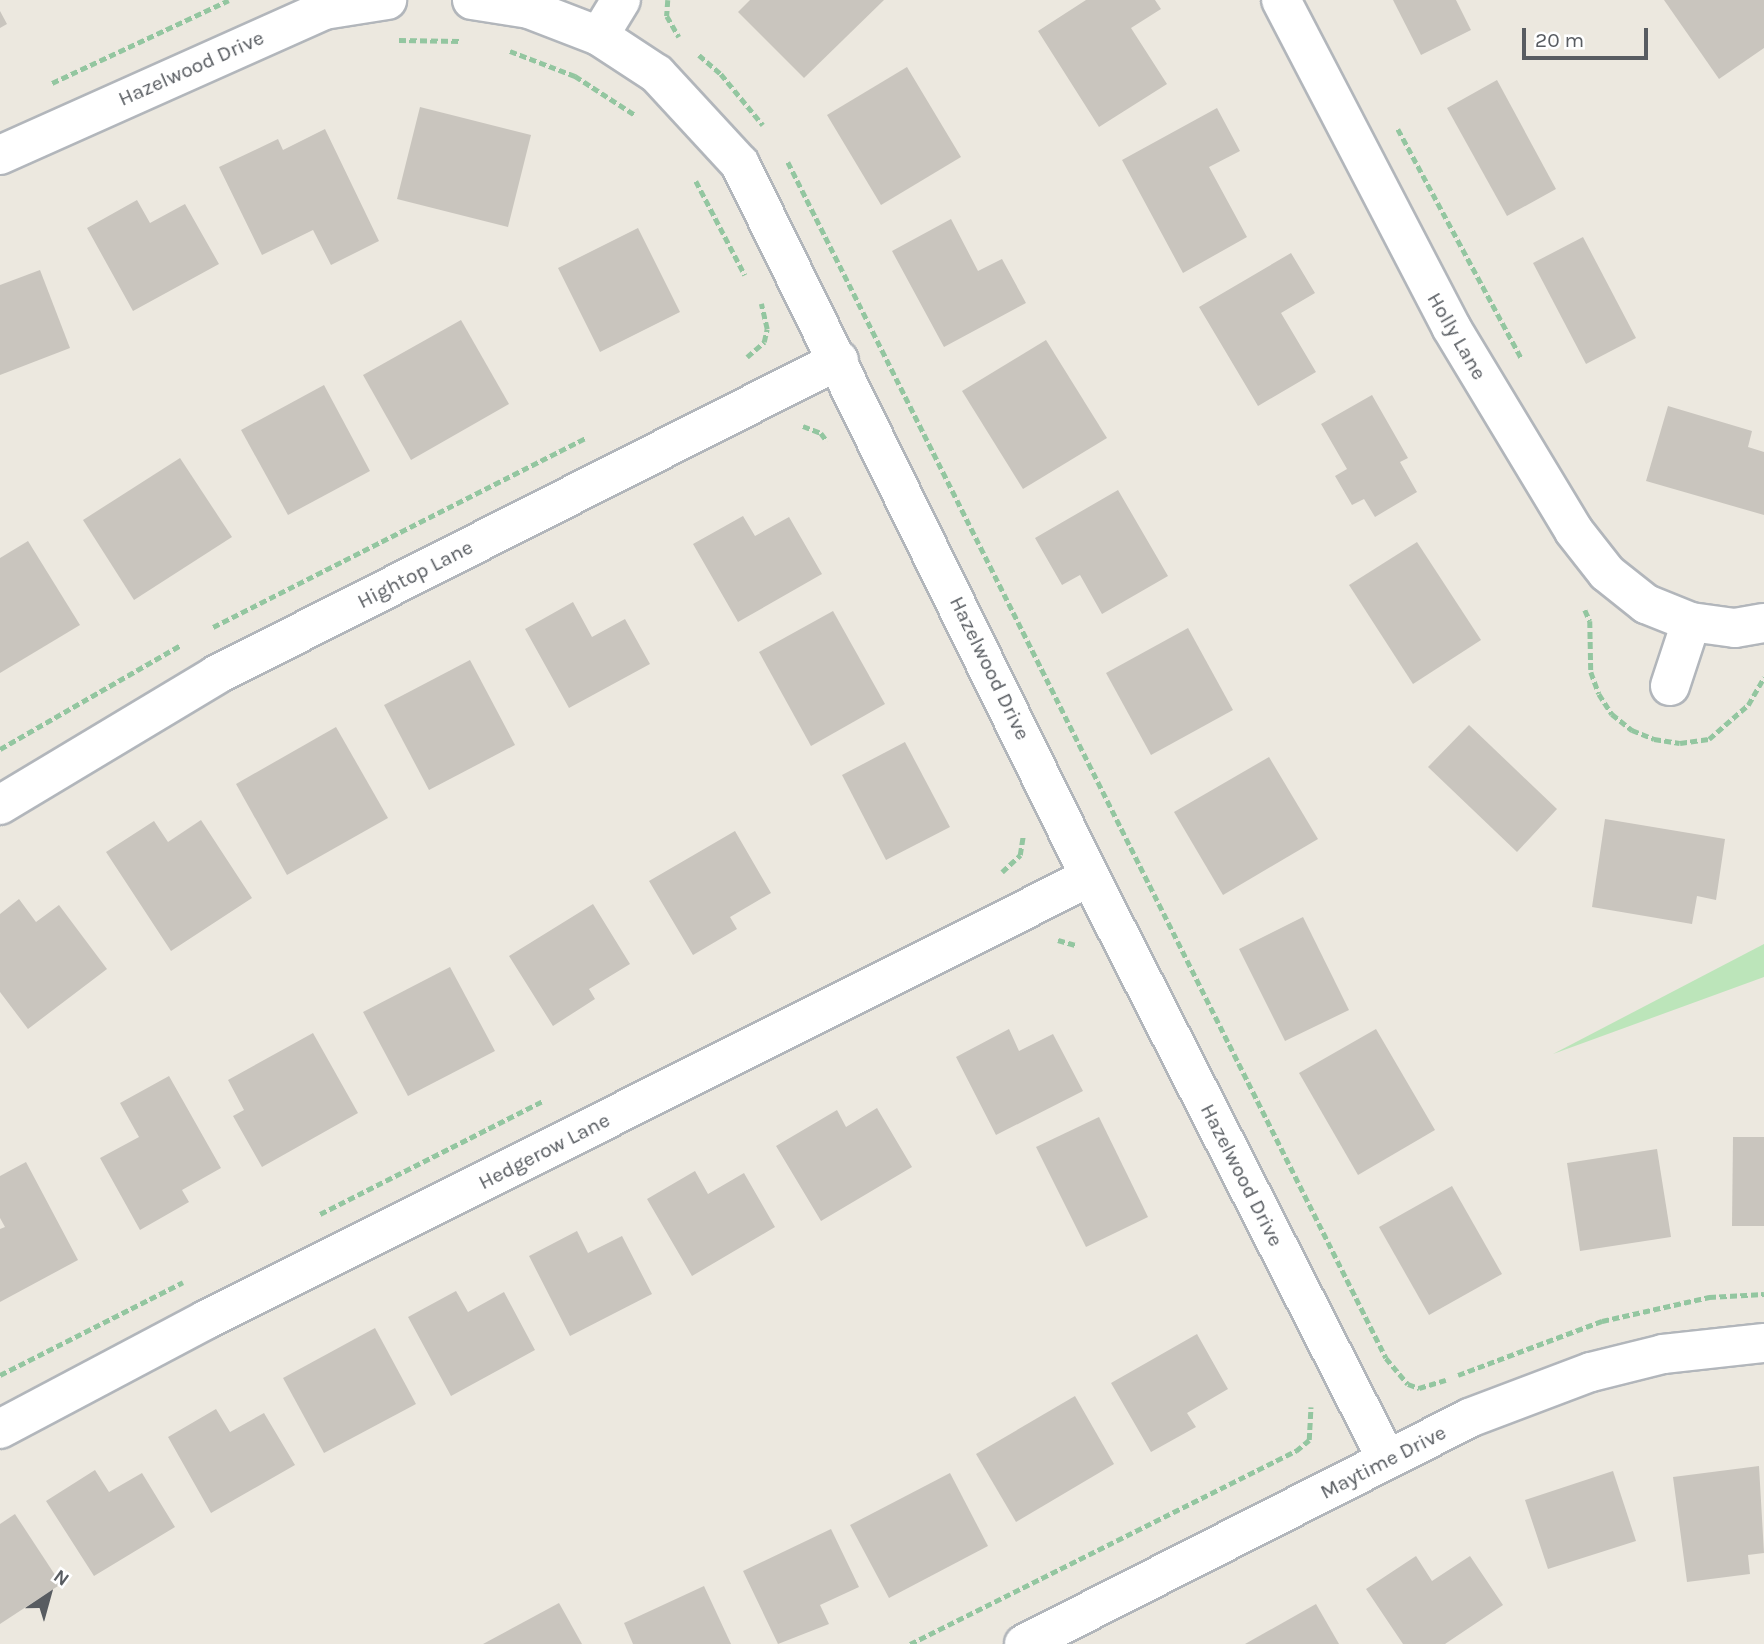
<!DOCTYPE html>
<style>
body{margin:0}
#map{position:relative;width:1764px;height:1644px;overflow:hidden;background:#ece8df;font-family:Karla,sans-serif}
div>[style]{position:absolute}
.green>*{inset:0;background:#bce5ba}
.building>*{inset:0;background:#c9c5be}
.path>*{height:4.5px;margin-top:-2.25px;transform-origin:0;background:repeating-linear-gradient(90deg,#93c6a0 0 7px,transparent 0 10.5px)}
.roads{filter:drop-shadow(2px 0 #b2b6bb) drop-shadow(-2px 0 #b2b6bb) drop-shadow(0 2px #b2b6bb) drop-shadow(0 -2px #b2b6bb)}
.street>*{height:38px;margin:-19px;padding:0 19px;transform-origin:19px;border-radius:19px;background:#fff}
span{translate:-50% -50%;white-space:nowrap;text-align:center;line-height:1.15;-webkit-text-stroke:6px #fff;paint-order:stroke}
.street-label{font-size:21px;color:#585c61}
.north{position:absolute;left:14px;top:1560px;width:70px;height:70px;-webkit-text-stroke:5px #fff;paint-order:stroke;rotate:36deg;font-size:19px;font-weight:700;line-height:28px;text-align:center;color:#585c61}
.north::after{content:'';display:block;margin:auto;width:24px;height:32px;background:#585c61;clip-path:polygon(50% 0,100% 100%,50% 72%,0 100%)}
.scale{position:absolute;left:1522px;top:28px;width:126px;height:32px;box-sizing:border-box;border:4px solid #585c61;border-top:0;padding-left:9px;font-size:21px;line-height:24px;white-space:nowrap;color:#585c61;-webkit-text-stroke:5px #fff;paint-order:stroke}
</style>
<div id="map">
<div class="green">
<div style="clip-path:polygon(1764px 944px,1764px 977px,1553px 1054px)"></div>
</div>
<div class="building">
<div style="clip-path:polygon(750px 0,884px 0,804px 78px,738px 12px)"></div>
<div style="clip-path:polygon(1086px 0,1155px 0,1161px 9px,1131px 28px,1167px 84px,1099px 127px,1038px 31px)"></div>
<div style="clip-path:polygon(1393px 0,1456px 0,1471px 30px,1421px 55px)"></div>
<div style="clip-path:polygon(1664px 0,1764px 0,1764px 48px,1719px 79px)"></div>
<div style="clip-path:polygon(0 11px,7px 24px,0 28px)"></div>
<div style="clip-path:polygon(907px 67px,961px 157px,881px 205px,827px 115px)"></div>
<div style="clip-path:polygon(1497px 80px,1556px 189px,1507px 216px,1447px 108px)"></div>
<div style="clip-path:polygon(420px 107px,531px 135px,508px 227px,397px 199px)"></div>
<div style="clip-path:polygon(1217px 108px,1240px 151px,1209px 167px,1247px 237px,1183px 273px,1122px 160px)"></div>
<div style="clip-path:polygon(325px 129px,379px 241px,331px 265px,313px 230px,262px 255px,219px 167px,278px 139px,283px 150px)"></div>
<div style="clip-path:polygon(137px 200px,150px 223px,185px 204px,219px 264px,133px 311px,87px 228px)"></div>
<div style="clip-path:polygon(951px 219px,978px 271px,1002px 259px,1026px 303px,944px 347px,892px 251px)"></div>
<div style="clip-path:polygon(638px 228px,680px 312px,600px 352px,558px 268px)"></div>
<div style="clip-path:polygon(1583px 237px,1636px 338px,1586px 364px,1533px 263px)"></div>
<div style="clip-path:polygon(1291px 253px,1315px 293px,1281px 313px,1316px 372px,1258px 406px,1199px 307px)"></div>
<div style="clip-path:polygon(40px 270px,70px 348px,0 375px,0 285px)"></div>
<div style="clip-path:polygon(461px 320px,509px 404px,411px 460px,363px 375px)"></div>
<div style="clip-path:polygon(1046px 340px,1107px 438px,1023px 489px,962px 391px)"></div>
<div style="clip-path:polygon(324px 385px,370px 471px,288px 515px,241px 430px)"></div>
<div style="clip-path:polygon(1372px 395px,1408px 458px,1400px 462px,1417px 492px,1375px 517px,1364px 499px,1352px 505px,1335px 476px,1347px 469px,1321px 424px)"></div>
<div style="clip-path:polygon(1668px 406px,1752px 431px,1748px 447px,1764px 452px,1764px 515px,1646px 481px)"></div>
<div style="clip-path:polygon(180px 458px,232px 537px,134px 600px,83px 520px)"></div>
<div style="clip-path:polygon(1118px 490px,1168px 576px,1102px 614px,1080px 575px,1062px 585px,1035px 538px)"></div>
<div style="clip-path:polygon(743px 516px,755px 536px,789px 517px,822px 574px,738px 622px,693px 544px)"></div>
<div style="clip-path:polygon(28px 541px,80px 625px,0 673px,0 558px)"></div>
<div style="clip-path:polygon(1417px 542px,1481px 640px,1413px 684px,1349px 585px)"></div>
<div style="clip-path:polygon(573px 602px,592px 637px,625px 619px,650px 664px,569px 708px,525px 629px)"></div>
<div style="clip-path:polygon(833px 611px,885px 704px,811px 746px,759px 652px)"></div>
<div style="clip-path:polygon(1188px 628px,1233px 710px,1151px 755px,1106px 673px)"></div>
<div style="clip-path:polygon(470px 660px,515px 745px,429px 790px,384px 705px)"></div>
<div style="clip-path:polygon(1469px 725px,1557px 809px,1517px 852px,1428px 767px)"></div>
<div style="clip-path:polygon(336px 727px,388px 818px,287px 875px,236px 784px)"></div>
<div style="clip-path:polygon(905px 742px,950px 827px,886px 860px,842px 775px)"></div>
<div style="clip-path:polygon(1269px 757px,1318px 839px,1223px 895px,1174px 812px)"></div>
<div style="clip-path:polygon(1605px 819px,1725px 839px,1716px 900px,1697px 896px,1692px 924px,1592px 907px)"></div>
<div style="clip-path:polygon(201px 820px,252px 898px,171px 951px,106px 852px,154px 821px,168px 842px)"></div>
<div style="clip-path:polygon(735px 831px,771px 893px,730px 917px,737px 929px,693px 955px,649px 881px)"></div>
<div style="clip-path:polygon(19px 899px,36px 922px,59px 905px,107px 969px,28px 1029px,0 992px,0 914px)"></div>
<div style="clip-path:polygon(593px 904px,630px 964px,589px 989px,595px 999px,553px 1026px,509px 956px)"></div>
<div style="clip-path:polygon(1303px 917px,1349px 1010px,1285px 1041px,1239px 949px)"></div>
<div style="clip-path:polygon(450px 967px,495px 1051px,408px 1096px,363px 1012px)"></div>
<div style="clip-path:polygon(1009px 1029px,1019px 1051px,1053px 1034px,1083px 1091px,996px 1135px,956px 1057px)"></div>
<div style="clip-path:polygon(1376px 1029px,1435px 1130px,1358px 1175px,1299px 1073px)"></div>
<div style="clip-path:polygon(313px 1033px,358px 1113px,262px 1167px,233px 1116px,244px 1110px,228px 1080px)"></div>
<div style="clip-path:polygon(169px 1076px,221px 1168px,182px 1190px,189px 1202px,140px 1230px,100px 1158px,139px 1137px,120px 1103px)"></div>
<div style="clip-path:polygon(877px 1108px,912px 1167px,821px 1221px,776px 1146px,837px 1110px,846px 1127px)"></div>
<div style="clip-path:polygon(1099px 1117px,1148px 1217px,1086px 1247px,1036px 1147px)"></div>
<div style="clip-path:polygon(1733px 1137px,1764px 1137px,1764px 1226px,1732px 1226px)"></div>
<div style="clip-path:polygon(1657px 1149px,1671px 1237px,1580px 1251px,1567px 1163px)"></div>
<div style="clip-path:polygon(26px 1162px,78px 1260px,0 1302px,0 1229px,5px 1227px,0 1218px,0 1176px)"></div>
<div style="clip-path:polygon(695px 1171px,708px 1194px,744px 1173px,775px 1227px,692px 1276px,647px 1199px)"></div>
<div style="clip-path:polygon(1452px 1186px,1502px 1274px,1429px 1315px,1379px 1227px)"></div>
<div style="clip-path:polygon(577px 1231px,588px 1253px,622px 1236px,652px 1294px,570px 1336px,529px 1256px)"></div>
<div style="clip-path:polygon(456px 1291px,468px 1312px,504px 1292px,535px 1350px,451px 1396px,408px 1317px)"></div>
<div style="clip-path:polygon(375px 1328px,416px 1404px,324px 1453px,283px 1378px)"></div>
<div style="clip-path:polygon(1197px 1334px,1228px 1389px,1187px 1413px,1196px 1427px,1151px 1452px,1111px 1383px)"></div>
<div style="clip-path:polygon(1075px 1396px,1114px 1464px,1016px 1522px,976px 1454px)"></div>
<div style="clip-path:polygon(216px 1409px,230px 1432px,264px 1413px,295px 1465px,211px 1513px,168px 1437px)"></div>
<div style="clip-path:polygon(1759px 1466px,1764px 1553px,1748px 1555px,1750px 1574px,1687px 1582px,1673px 1477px)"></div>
<div style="clip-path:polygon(95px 1470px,109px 1492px,142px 1473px,175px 1527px,94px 1576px,46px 1501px)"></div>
<div style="clip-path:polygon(1613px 1471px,1636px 1541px,1548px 1569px,1525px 1500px)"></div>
<div style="clip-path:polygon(950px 1473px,988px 1546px,889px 1598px,850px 1525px)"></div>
<div style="clip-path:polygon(15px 1514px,61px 1584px,0 1624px,0 1524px)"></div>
<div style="clip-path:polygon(831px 1529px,859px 1587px,820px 1605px,829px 1624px,778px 1644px,743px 1571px)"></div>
<div style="clip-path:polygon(1416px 1556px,1432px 1581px,1470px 1556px,1503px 1605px,1445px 1644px,1403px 1644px,1366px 1589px)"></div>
<div style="clip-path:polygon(704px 1586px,731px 1644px,633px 1644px,624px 1623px)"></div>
<div style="clip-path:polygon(559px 1603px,582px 1644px,483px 1644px)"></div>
<div style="clip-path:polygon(1316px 1604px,1339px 1644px,1245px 1644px)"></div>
</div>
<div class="path">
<div style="left:668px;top:0;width:16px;rotate:94deg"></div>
<div style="left:667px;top:16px;width:24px;rotate:60deg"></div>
<div style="left:399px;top:40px;width:61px;rotate:0.9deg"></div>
<div style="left:510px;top:51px;width:70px;rotate:21deg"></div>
<div style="left:575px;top:76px;width:72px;rotate:33deg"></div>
<div style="left:699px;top:55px;width:29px;rotate:41deg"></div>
<div style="left:721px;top:74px;width:66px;rotate:50.5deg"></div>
<div style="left:52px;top:83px;width:195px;rotate:-25.1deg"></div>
<div style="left:1398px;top:129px;width:261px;rotate:61.7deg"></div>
<div style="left:788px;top:162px;width:1337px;rotate:63.43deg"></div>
<div style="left:1386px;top:1358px;width:34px;rotate:50deg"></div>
<div style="left:1408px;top:1384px;width:12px;rotate:20deg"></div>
<div style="left:1419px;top:1388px;width:28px;rotate:-17deg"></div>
<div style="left:696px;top:181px;width:106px;rotate:62.5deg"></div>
<div style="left:747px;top:357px;width:23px;rotate:-41deg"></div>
<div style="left:764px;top:342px;width:13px;rotate:-77deg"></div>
<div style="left:767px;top:329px;width:26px;rotate:-103deg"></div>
<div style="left:803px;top:426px;width:19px;rotate:21deg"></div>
<div style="left:821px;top:433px;width:10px;rotate:53deg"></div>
<div style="left:1585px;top:610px;width:12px;rotate:66deg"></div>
<div style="left:1590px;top:621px;width:51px;rotate:88.9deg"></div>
<div style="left:1591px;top:672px;width:23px;rotate:70deg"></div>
<div style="left:1599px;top:694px;width:24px;rotate:57deg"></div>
<div style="left:1612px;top:714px;width:26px;rotate:39deg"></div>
<div style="left:1632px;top:730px;width:24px;rotate:22deg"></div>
<div style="left:1654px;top:739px;width:26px;rotate:9deg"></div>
<div style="left:1680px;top:743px;width:29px;rotate:-8deg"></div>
<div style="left:1709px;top:739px;width:52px;rotate:-41.1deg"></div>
<div style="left:1748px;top:705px;width:32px;rotate:-60deg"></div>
<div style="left:213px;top:627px;width:418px;rotate:-26.9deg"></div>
<div style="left:0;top:749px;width:209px;rotate:-29.9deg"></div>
<div style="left:1002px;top:872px;width:25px;rotate:-43deg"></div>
<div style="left:1020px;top:855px;width:18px;rotate:-81deg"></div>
<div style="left:1058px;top:940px;width:19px;rotate:16deg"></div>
<div style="left:320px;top:1214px;width:250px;rotate:-26.9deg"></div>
<div style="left:0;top:1375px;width:205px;rotate:-26.9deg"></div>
<div style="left:1458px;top:1375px;width:154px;rotate:-20.6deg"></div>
<div style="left:1602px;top:1321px;width:110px;rotate:-12.6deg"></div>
<div style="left:1709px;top:1297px;width:55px;rotate:-3.1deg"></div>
<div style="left:910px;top:1644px;width:432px;rotate:-26.6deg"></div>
<div style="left:1296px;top:1451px;width:17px;rotate:-40deg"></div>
<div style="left:1309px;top:1440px;width:33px;rotate:-87deg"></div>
</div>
<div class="roads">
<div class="street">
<div style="left:472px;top:0;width:58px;rotate:9deg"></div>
<div style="left:529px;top:9px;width:75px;rotate:21.1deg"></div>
<div style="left:599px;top:36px;width:69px;rotate:33.2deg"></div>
<div style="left:657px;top:74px;width:122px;rotate:47.3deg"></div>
<div style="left:740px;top:164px;width:794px;rotate:63.85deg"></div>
<div style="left:1090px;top:877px;width:654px;rotate:63deg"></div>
<div style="left:1281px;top:0;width:369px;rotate:62.5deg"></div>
<div style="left:1451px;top:327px;width:238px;rotate:58.9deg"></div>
<div style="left:1574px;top:531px;width:53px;rotate:51.8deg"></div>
<div style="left:1607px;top:573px;width:50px;rotate:38.5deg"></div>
<div style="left:1646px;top:604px;width:48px;rotate:21.8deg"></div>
<div style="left:1691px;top:622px;width:44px;rotate:7.8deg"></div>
<div style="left:1735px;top:628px;width:29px;rotate:-10deg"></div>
<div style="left:599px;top:36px;width:42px;rotate:-58.6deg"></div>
<div style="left:0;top:155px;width:355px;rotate:-24.1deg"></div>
<div style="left:324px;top:10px;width:64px;rotate:-9deg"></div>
<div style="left:1670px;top:686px;width:67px;rotate:-71.8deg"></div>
<div style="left:0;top:805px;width:252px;rotate:-31deg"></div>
<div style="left:216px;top:675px;width:698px;rotate:-26.82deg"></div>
<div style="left:0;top:1429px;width:233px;rotate:-27.9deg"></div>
<div style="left:206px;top:1320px;width:989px;rotate:-26.62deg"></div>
<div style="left:1024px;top:1644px;width:499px;rotate:-26.9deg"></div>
<div style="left:1469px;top:1418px;width:130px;rotate:-20.7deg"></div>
<div style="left:1591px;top:1372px;width:74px;rotate:-14deg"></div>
<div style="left:1663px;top:1354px;width:102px;rotate:-6.2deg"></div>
</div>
</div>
<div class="street-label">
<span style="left:191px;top:68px;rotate:-24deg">Hazelwood Drive</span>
<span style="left:1457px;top:336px;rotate:60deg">Holly Lane</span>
<span style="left:415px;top:574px;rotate:-27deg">Hightop Lane</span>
<span style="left:990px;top:668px;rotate:64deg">Hazelwood Drive</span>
<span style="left:544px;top:1151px;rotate:-27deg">Hedgerow Lane</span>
<span style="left:1242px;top:1175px;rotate:63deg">Hazelwood Drive</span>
<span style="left:1383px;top:1462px;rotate:-27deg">Maytime Drive</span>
</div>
<div class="north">N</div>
<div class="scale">20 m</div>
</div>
